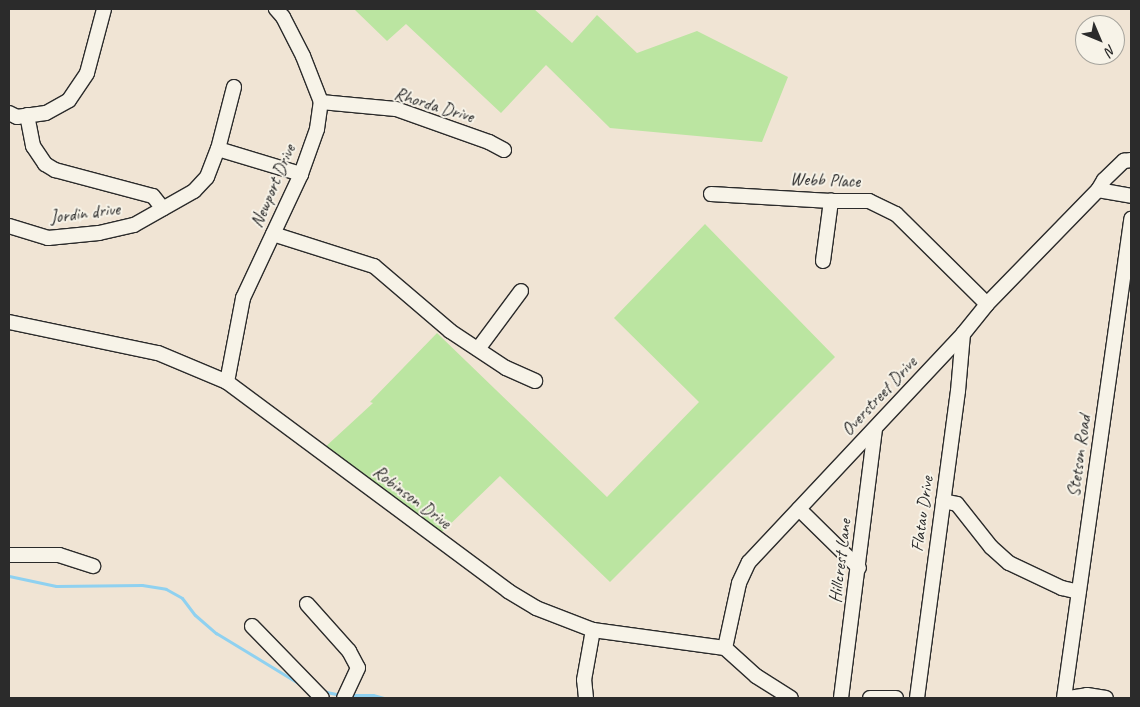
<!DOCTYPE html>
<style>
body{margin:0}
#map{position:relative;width:1140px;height:707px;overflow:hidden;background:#f0e4d4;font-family:Caveat,sans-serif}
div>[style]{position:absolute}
.green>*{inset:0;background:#bbe5a1}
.stream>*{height:3px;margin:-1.5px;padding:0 1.5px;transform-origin:1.5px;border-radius:1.5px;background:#8fd1f0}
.roads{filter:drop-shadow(1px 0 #2b2b2b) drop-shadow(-1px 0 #2b2b2b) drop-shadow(0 1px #2b2b2b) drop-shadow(0 -1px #2b2b2b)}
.minor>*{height:14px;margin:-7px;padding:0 7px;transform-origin:7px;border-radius:7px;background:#f7f3e8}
span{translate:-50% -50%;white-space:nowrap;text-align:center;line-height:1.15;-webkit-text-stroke:4px #f7f3e8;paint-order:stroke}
.street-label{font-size:18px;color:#2b2b2b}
.frame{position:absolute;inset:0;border:10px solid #2b2b2b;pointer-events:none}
.north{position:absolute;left:1075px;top:15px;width:50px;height:50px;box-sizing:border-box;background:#f7f3e8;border:1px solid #a5a39c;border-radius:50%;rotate:135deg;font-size:14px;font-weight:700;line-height:20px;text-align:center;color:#2b2b2b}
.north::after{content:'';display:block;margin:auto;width:18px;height:22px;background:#2b2b2b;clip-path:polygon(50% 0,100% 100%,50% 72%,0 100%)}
</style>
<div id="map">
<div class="green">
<div style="clip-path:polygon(354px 9px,534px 9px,572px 43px,597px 15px,637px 53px,697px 31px,788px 77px,762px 142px,610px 128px,546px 65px,501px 113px,406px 24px,387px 41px)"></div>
<div style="clip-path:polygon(705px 224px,835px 357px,610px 582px,500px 476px,440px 534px,323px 449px,373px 403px,370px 402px,437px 333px,607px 497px,699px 402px,614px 318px)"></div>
</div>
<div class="stream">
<div style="left:9px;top:576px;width:48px;rotate:12deg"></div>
<div style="left:56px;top:586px;width:86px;rotate:-0.7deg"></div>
<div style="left:142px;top:585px;width:24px;rotate:9deg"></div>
<div style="left:166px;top:589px;width:18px;rotate:29deg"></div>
<div style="left:182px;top:598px;width:21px;rotate:53deg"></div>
<div style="left:195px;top:615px;width:28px;rotate:41deg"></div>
<div style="left:216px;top:633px;width:98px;rotate:31.3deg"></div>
<div style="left:322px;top:691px;width:19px;rotate:12deg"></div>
<div style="left:350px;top:695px;width:23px"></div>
<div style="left:373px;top:695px;width:11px;rotate:15deg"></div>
</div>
<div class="roads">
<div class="minor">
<div style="left:321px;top:102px;width:75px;rotate:5.3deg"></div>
<div style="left:396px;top:109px;width:99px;rotate:19.5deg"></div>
<div style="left:489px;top:142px;width:17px;rotate:28deg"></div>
<div style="left:9px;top:113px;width:9px;rotate:27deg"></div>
<div style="left:17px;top:117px;width:29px;rotate:-8deg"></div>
<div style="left:46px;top:113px;width:26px;rotate:-29deg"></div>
<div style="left:69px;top:100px;width:32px;rotate:-56deg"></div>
<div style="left:87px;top:73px;width:66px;rotate:-75.1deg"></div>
<div style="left:27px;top:115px;width:32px;rotate:79deg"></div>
<div style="left:33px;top:146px;width:22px;rotate:56deg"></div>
<div style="left:45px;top:164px;width:12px;rotate:31deg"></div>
<div style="left:55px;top:170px;width:101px;rotate:14.9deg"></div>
<div style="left:153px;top:196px;width:16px;rotate:52deg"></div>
<div style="left:218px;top:149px;width:87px;rotate:16.8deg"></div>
<div style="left:1098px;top:190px;width:34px;rotate:10deg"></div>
<div style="left:711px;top:194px;width:120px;rotate:3.3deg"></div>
<div style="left:831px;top:201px;width:38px"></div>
<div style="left:869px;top:201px;width:30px;rotate:26deg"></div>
<div style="left:896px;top:214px;width:128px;rotate:44.7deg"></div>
<div style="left:9px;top:226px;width:41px;rotate:17.1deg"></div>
<div style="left:48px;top:238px;width:51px;rotate:-5.6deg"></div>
<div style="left:99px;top:233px;width:36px;rotate:-13deg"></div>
<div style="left:134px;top:225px;width:69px;rotate:-29.5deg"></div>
<div style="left:194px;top:191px;width:19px;rotate:-47deg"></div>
<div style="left:207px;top:177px;width:30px;rotate:-69deg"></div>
<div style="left:218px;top:149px;width:64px;rotate:-75.5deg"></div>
<div style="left:273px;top:234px;width:106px;rotate:17.6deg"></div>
<div style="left:374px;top:266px;width:100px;rotate:40.5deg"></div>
<div style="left:450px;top:331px;width:67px;rotate:33.5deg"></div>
<div style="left:506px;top:368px;width:32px;rotate:24deg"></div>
<div style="left:823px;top:261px;width:61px;rotate:-82.4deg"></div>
<div style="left:9px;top:322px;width:152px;rotate:11.8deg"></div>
<div style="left:158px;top:353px;width:75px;rotate:22.8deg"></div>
<div style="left:227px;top:382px;width:350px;rotate:36.6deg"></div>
<div style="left:508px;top:591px;width:33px;rotate:31deg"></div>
<div style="left:536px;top:608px;width:61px;rotate:21.1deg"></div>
<div style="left:593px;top:630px;width:133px;rotate:7.8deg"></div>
<div style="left:725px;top:648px;width:42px;rotate:42.1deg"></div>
<div style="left:756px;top:676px;width:41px;rotate:32.2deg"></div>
<div style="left:478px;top:349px;width:72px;rotate:-53.4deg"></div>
<div style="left:227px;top:382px;width:86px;rotate:-79.2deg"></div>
<div style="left:243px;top:298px;width:137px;rotate:-64.9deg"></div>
<div style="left:301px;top:174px;width:48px;rotate:-70.4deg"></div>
<div style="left:317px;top:129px;width:27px;rotate:-82deg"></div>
<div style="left:321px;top:102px;width:49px;rotate:-111.4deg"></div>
<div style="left:303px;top:56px;width:44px;rotate:-117.1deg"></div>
<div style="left:283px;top:17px;width:11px;rotate:-131deg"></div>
<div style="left:943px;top:501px;width:14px;rotate:12deg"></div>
<div style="left:957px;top:504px;width:55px;rotate:51.7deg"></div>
<div style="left:991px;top:547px;width:24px;rotate:42deg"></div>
<div style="left:1009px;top:563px;width:59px;rotate:25.3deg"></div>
<div style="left:1062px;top:588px;width:17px;rotate:13deg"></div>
<div style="left:799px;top:509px;width:84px;rotate:44.5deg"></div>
<div style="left:9px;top:555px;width:50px"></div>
<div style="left:59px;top:555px;width:36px;rotate:18deg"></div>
<div style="left:307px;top:604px;width:63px;rotate:48.2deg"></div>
<div style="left:349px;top:651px;width:19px;rotate:62deg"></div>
<div style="left:358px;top:668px;width:33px;rotate:115deg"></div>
<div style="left:252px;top:626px;width:100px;rotate:45.8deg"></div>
<div style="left:725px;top:648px;width:66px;rotate:-77.8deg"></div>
<div style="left:739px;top:583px;width:23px;rotate:-65deg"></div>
<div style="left:749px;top:562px;width:313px;rotate:-46.8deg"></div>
<div style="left:963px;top:334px;width:38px;rotate:-51deg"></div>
<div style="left:987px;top:304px;width:159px;rotate:-45.8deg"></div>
<div style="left:1098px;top:190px;width:12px;rotate:-59deg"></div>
<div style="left:1104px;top:180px;width:28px;rotate:-44deg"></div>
<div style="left:1124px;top:161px;width:7px;rotate:-8deg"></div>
<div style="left:586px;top:698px;width:18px;rotate:-96deg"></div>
<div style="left:584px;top:680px;width:51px;rotate:-79.8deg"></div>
<div style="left:841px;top:698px;width:271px;rotate:-82.8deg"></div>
<div style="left:870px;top:698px;width:26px"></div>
<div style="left:917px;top:698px;width:310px;rotate:-82.4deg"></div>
<div style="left:958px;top:391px;width:57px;rotate:-85deg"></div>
<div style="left:1064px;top:698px;width:484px;rotate:-82deg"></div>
<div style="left:1069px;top:698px;width:18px;rotate:-9deg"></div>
<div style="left:1087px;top:695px;width:19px;rotate:9deg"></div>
</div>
</div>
<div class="street-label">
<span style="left:434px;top:105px;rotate:17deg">Rhorda Drive</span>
<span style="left:825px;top:180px;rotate:2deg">Webb Place</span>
<span style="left:273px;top:186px;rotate:-67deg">Newport Drive</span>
<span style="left:85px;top:213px;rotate:-7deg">Jordin drive</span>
<span style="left:879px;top:396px;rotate:-47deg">Overstreet Drive</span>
<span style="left:1079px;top:456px;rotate:-82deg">Stetson Road</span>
<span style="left:412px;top:497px;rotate:37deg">Robinson Drive</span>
<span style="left:922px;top:514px;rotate:-82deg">Flatau Drive</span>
<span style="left:840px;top:561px;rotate:-83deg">Hillcrest Lane</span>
</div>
<div class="frame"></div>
<div class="north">N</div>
</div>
